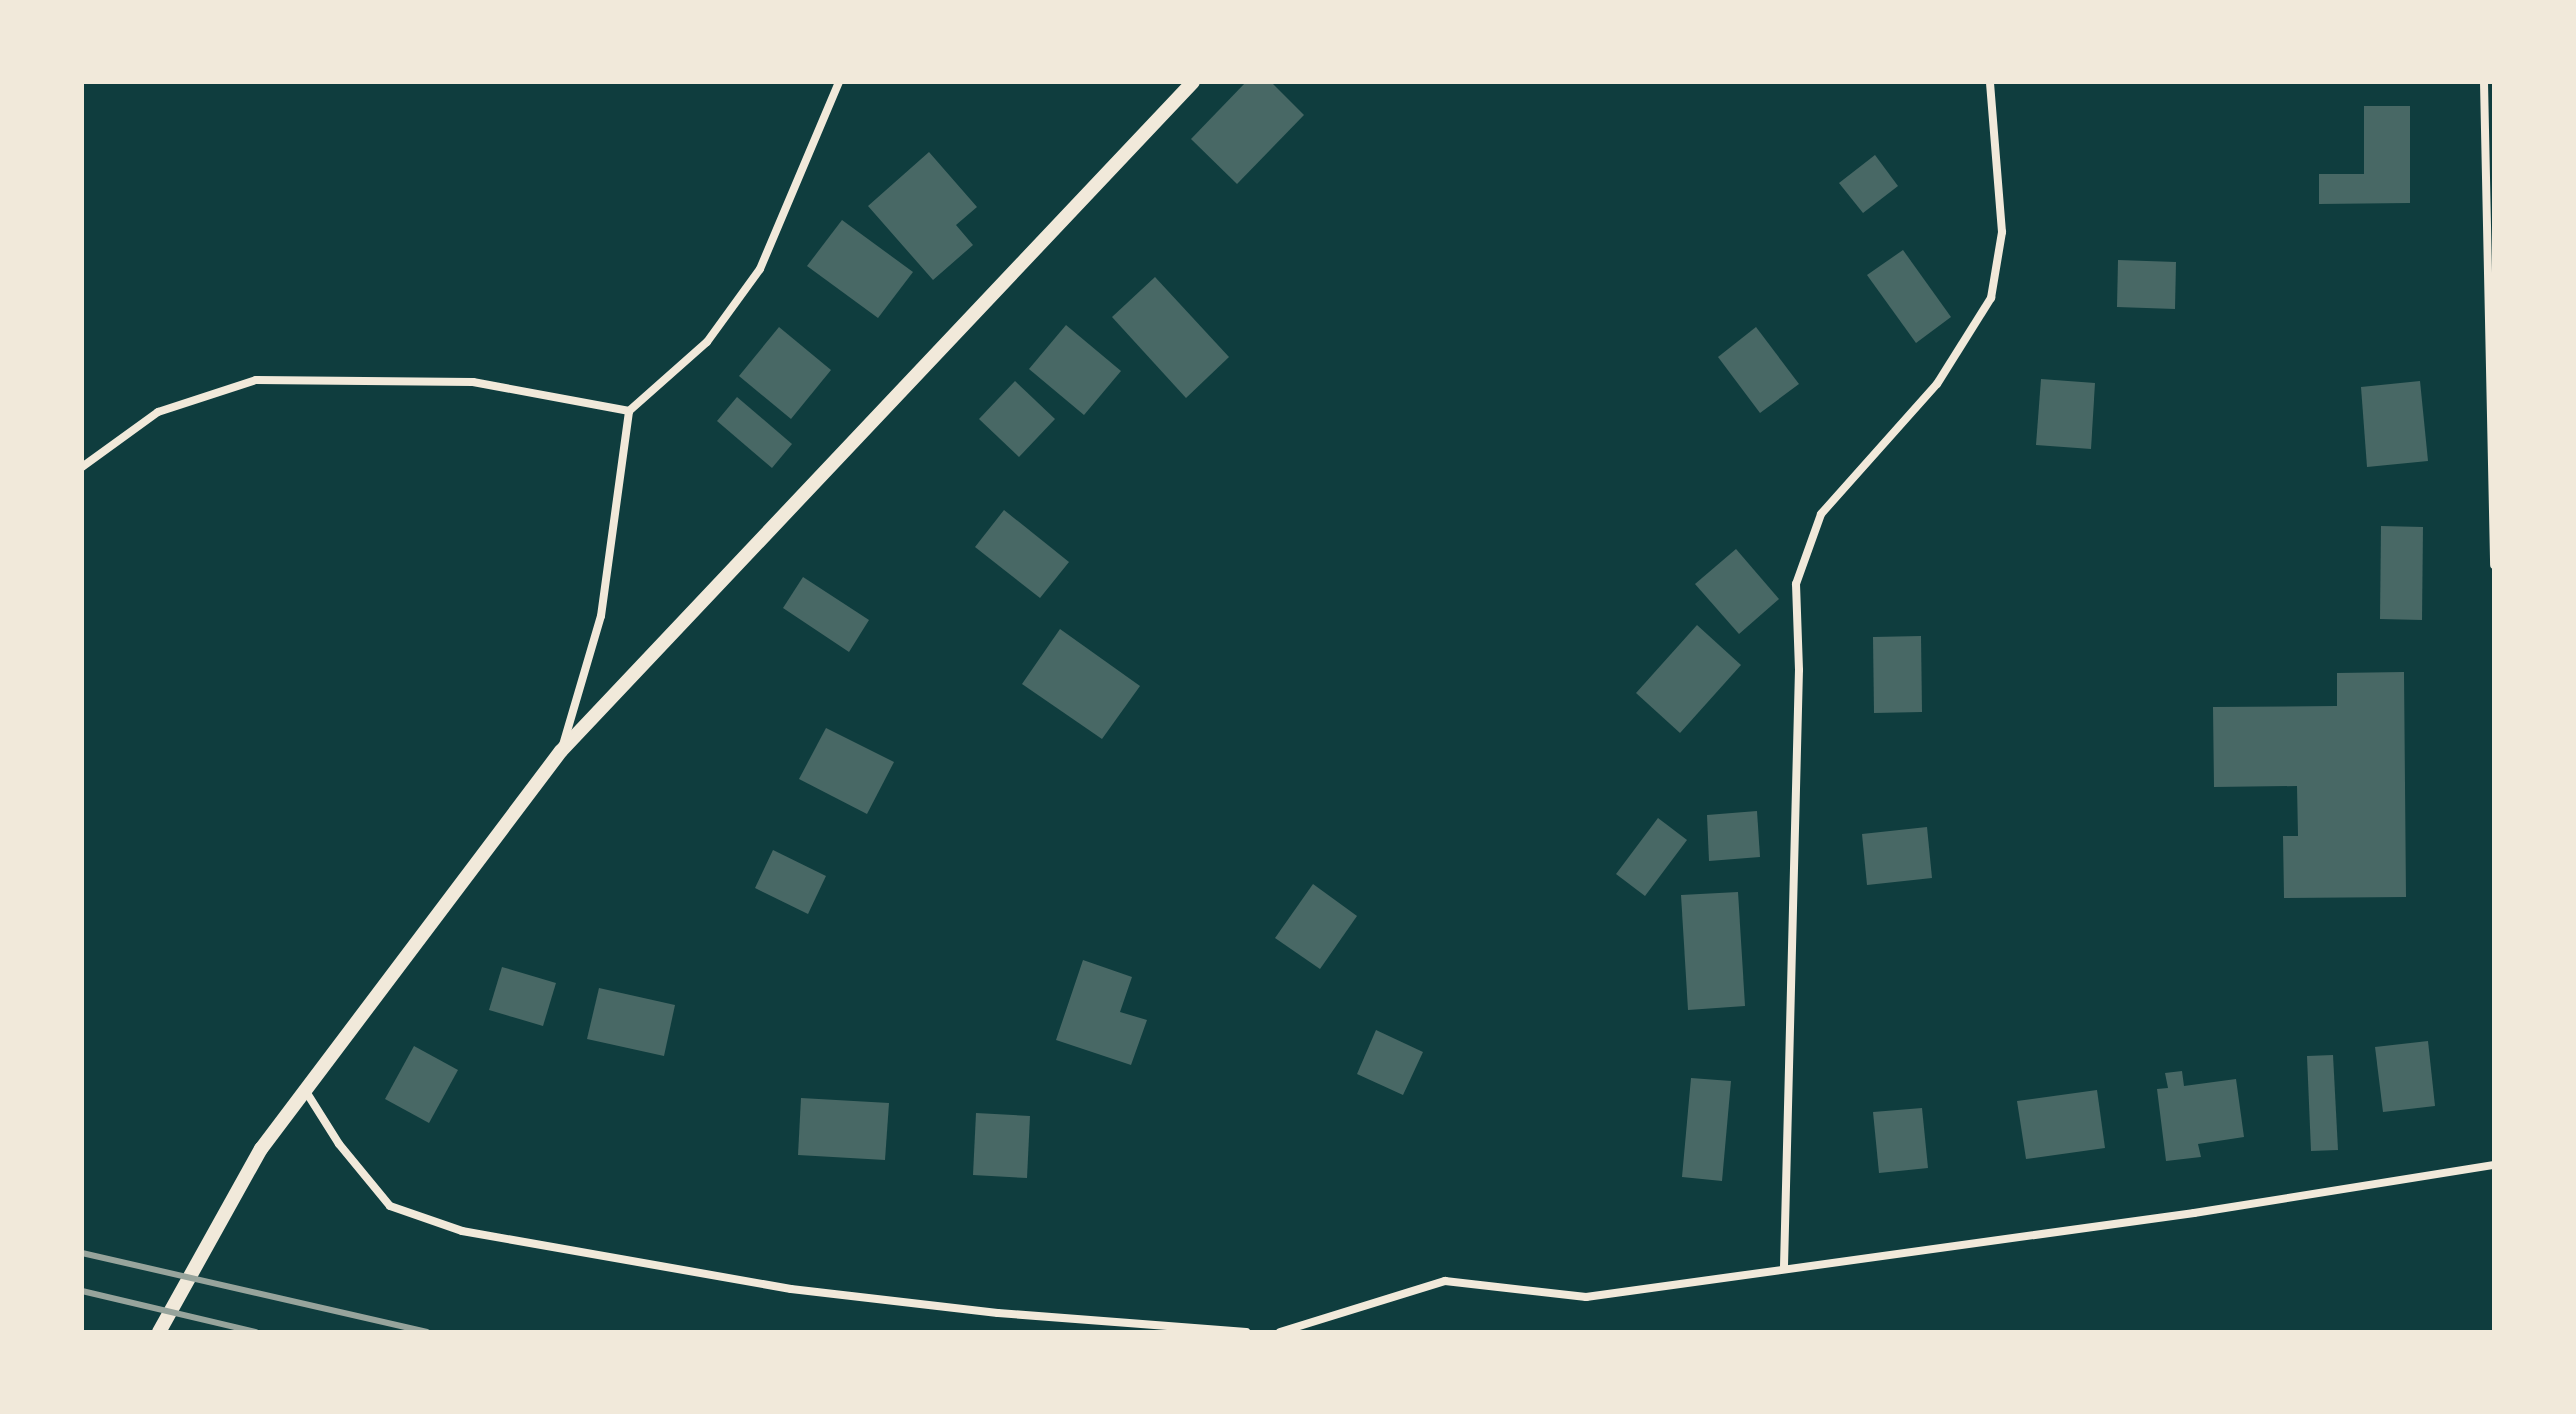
<!DOCTYPE html>
<style>
body{margin:0}
#map{position:relative;width:2576px;height:1414px;overflow:hidden;background:#0f3d3e;font-family:Roboto,sans-serif}
div>[style]{position:absolute}
.building>*{inset:0;background:#486865}
.minor>*{height:8px;margin:-4px;padding:0 4px;transform-origin:4px;border-radius:4px;background:#f1e9da}
.tertiary>*{height:14px;margin:-7px;padding:0 7px;transform-origin:7px;border-radius:7px;background:#f1e9da}
.rail>*{height:6px;margin:-3px;padding:0 3px;transform-origin:3px;border-radius:3px;background:#97a49c}
span{translate:-50% -50%;white-space:nowrap;text-align:center;line-height:1.15;-webkit-text-stroke:7px #f1e9da;paint-order:stroke}
.frame{position:absolute;inset:0;border:84px solid #f1e9da;pointer-events:none}
</style>
<div id="map">
<div class="building">
<div style="clip-path:polygon(1246px 82px,1271px 82px,1304px 115px,1237px 184px,1191px 139px)"></div>
<div style="clip-path:polygon(2364px 106px,2410px 106px,2410px 203px,2319px 204px,2319px 174px,2364px 174px)"></div>
<div style="clip-path:polygon(929px 152px,977px 207px,956px 225px,973px 245px,933px 280px,868px 206px)"></div>
<div style="clip-path:polygon(1875px 155px,1898px 186px,1863px 213px,1839px 183px)"></div>
<div style="clip-path:polygon(842px 220px,913px 272px,878px 318px,807px 266px)"></div>
<div style="clip-path:polygon(1903px 250px,1951px 317px,1916px 343px,1867px 275px)"></div>
<div style="clip-path:polygon(2118px 260px,2176px 262px,2175px 309px,2117px 307px)"></div>
<div style="clip-path:polygon(1155px 277px,1229px 357px,1186px 398px,1112px 317px)"></div>
<div style="clip-path:polygon(1066px 325px,1121px 371px,1084px 415px,1029px 369px)"></div>
<div style="clip-path:polygon(779px 327px,831px 370px,791px 419px,739px 376px)"></div>
<div style="clip-path:polygon(1756px 327px,1799px 384px,1760px 413px,1718px 357px)"></div>
<div style="clip-path:polygon(2041px 379px,2095px 383px,2091px 449px,2036px 445px)"></div>
<div style="clip-path:polygon(1015px 381px,1055px 419px,1019px 457px,979px 419px)"></div>
<div style="clip-path:polygon(2420px 381px,2428px 461px,2367px 467px,2361px 387px)"></div>
<div style="clip-path:polygon(737px 397px,792px 444px,772px 468px,717px 421px)"></div>
<div style="clip-path:polygon(1004px 510px,1069px 562px,1040px 598px,975px 547px)"></div>
<div style="clip-path:polygon(2381px 526px,2423px 527px,2422px 620px,2380px 619px)"></div>
<div style="clip-path:polygon(1736px 549px,1779px 599px,1739px 634px,1695px 584px)"></div>
<div style="clip-path:polygon(803px 577px,869px 620px,849px 652px,783px 608px)"></div>
<div style="clip-path:polygon(1697px 625px,1741px 665px,1680px 733px,1636px 693px)"></div>
<div style="clip-path:polygon(1060px 629px,1140px 686px,1102px 739px,1022px 684px)"></div>
<div style="clip-path:polygon(1921px 636px,1922px 712px,1874px 713px,1873px 637px)"></div>
<div style="clip-path:polygon(2404px 672px,2406px 897px,2284px 898px,2283px 836px,2298px 836px,2297px 786px,2214px 787px,2213px 707px,2337px 706px,2337px 673px)"></div>
<div style="clip-path:polygon(826px 728px,894px 762px,867px 814px,799px 779px)"></div>
<div style="clip-path:polygon(1757px 811px,1760px 857px,1709px 861px,1707px 815px)"></div>
<div style="clip-path:polygon(1658px 818px,1687px 840px,1645px 896px,1616px 874px)"></div>
<div style="clip-path:polygon(1927px 827px,1932px 878px,1867px 885px,1862px 834px)"></div>
<div style="clip-path:polygon(773px 850px,826px 876px,808px 914px,755px 888px)"></div>
<div style="clip-path:polygon(1313px 884px,1357px 916px,1320px 969px,1275px 938px)"></div>
<div style="clip-path:polygon(1738px 892px,1745px 1006px,1688px 1010px,1681px 895px)"></div>
<div style="clip-path:polygon(1083px 960px,1132px 977px,1120px 1012px,1147px 1020px,1131px 1065px,1056px 1040px)"></div>
<div style="clip-path:polygon(502px 967px,556px 983px,543px 1026px,489px 1010px)"></div>
<div style="clip-path:polygon(599px 988px,675px 1005px,664px 1056px,587px 1039px)"></div>
<div style="clip-path:polygon(1376px 1030px,1423px 1052px,1403px 1095px,1357px 1074px)"></div>
<div style="clip-path:polygon(2428px 1041px,2435px 1106px,2383px 1112px,2375px 1047px)"></div>
<div style="clip-path:polygon(414px 1046px,458px 1070px,429px 1123px,385px 1099px)"></div>
<div style="clip-path:polygon(2333px 1055px,2338px 1150px,2311px 1151px,2307px 1056px)"></div>
<div style="clip-path:polygon(2182px 1071px,2184px 1086px,2236px 1079px,2244px 1137px,2198px 1144px,2201px 1157px,2166px 1161px,2157px 1089px,2168px 1088px,2165px 1073px)"></div>
<div style="clip-path:polygon(1691px 1078px,1731px 1081px,1722px 1181px,1682px 1177px)"></div>
<div style="clip-path:polygon(2097px 1090px,2105px 1148px,2026px 1159px,2017px 1101px)"></div>
<div style="clip-path:polygon(801px 1098px,889px 1103px,885px 1160px,798px 1155px)"></div>
<div style="clip-path:polygon(1922px 1108px,1928px 1168px,1879px 1173px,1873px 1112px)"></div>
<div style="clip-path:polygon(976px 1113px,1030px 1116px,1027px 1178px,973px 1175px)"></div>
</div>
<div class="minor">
<div style="left:2484px;top:82px;width:483px;rotate:88.8deg"></div>
<div style="left:82px;top:467px;width:94px;rotate:-35.9deg"></div>
<div style="left:158px;top:412px;width:103px;rotate:-18.1deg"></div>
<div style="left:256px;top:380px;width:217px;rotate:0.5deg"></div>
<div style="left:473px;top:382px;width:159px;rotate:10.5deg"></div>
<div style="left:563px;top:745px;width:134px;rotate:-73.6deg"></div>
<div style="left:601px;top:616px;width:207px;rotate:-82.2deg"></div>
<div style="left:629px;top:411px;width:104px;rotate:-41.5deg"></div>
<div style="left:707px;top:342px;width:90px;rotate:-54deg"></div>
<div style="left:760px;top:269px;width:203px;rotate:-67.1deg"></div>
<div style="left:305px;top:1090px;width:64px;rotate:57.8deg"></div>
<div style="left:339px;top:1144px;width:80px;rotate:50.6deg"></div>
<div style="left:390px;top:1206px;width:76px;rotate:19.1deg"></div>
<div style="left:462px;top:1231px;width:334px;rotate:10deg"></div>
<div style="left:791px;top:1289px;width:208px;rotate:6.6deg"></div>
<div style="left:998px;top:1313px;width:249px;rotate:4.4deg"></div>
<div style="left:1784px;top:1266px;width:596px;rotate:-88.56deg"></div>
<div style="left:1799px;top:670px;width:86px;rotate:-92deg"></div>
<div style="left:1796px;top:584px;width:74px;rotate:-70.3deg"></div>
<div style="left:1821px;top:514px;width:174px;rotate:-48.3deg"></div>
<div style="left:1937px;top:384px;width:102px;rotate:-57.9deg"></div>
<div style="left:1991px;top:298px;width:67px;rotate:-80.5deg"></div>
<div style="left:2002px;top:232px;width:150px;rotate:-94.6deg"></div>
<div style="left:1280px;top:1332px;width:173px;rotate:-17.2deg"></div>
<div style="left:1445px;top:1281px;width:142px;rotate:6.5deg"></div>
<div style="left:1586px;top:1297px;width:614px;rotate:-7.87deg"></div>
<div style="left:2194px;top:1213px;width:304px;rotate:-9.1deg"></div>
</div>
<div class="tertiary">
<div style="left:159px;top:1332px;width:210px;rotate:-60.9deg"></div>
<div style="left:261px;top:1149px;width:498px;rotate:-53deg"></div>
<div style="left:561px;top:751px;width:920px;rotate:-46.63deg"></div>
</div>
<div class="rail">
<div style="left:82px;top:1253px;width:354px;rotate:12.9deg"></div>
<div style="left:82px;top:1291px;width:179px;rotate:13.3deg"></div>
</div>
<div class="frame"></div>
</div>
